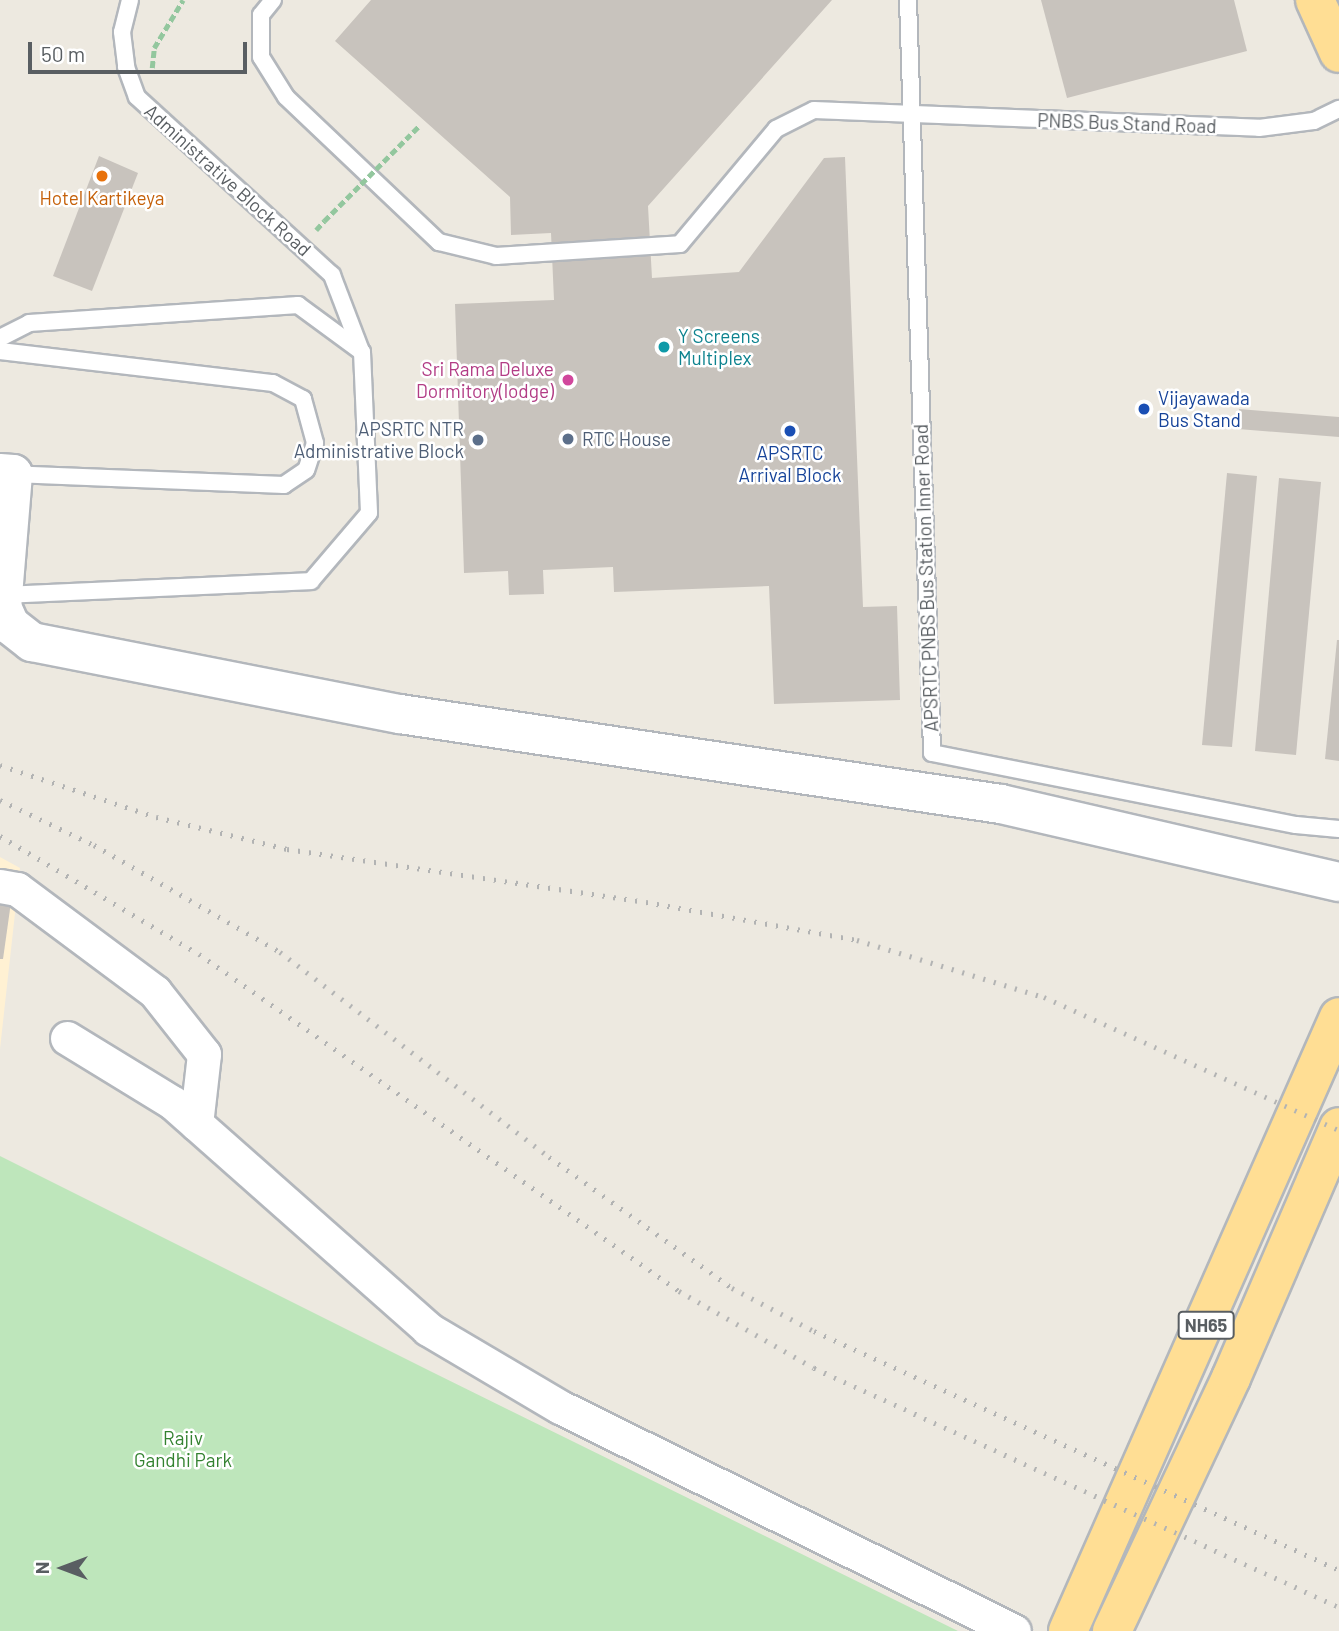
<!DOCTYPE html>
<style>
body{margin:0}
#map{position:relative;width:1339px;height:1631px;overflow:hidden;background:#ede9e0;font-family:Barlow,sans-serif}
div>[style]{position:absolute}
.commercial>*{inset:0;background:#fff1d3}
.green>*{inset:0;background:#bee6bb}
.building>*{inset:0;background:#c8c3bd}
.path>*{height:4.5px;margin-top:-2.25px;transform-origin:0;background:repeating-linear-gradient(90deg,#93c79e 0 7px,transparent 0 10.5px)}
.roads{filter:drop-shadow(2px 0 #b3b7bc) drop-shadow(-2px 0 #b3b7bc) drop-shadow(0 2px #b3b7bc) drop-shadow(0 -2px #b3b7bc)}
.service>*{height:16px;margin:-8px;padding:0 8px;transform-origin:8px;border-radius:8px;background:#fff}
.minor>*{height:33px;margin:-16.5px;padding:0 16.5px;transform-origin:16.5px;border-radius:16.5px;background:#fff}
.tertiary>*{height:38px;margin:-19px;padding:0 19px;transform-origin:19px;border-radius:19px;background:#fff}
.trunk>*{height:38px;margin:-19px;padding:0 19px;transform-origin:19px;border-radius:19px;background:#ffde94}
.rail>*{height:5px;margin-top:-2.5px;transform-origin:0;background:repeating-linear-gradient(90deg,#b2b3b3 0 2px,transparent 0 11px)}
.path-bridge>*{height:4.5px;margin-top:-2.25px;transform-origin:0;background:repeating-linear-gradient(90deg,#93c79e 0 7px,transparent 0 10.5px)}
.dots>*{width:19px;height:19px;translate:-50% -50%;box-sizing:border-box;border:4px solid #fff;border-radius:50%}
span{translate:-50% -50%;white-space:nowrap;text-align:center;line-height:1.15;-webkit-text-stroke:5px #fff;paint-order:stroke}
.shield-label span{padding:2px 5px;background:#fff;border:2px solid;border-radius:5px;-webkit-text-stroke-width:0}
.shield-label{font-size:18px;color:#595e62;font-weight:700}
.street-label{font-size:19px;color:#595e62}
.food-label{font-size:19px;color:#c56008}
.culture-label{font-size:19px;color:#0d838f}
.left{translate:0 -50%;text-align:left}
.hotel-label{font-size:19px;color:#b23c85}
.right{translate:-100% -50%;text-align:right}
.transit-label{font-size:19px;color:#164399}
.service-label{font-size:19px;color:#4e5e75}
.park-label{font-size:19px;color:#338230}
.north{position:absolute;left:28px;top:1533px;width:70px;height:70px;-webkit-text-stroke:5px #fff;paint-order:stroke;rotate:270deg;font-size:19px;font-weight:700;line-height:28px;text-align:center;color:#595e62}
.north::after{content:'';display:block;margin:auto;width:24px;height:32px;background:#595e62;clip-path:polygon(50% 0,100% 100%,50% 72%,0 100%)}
.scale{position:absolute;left:28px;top:42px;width:219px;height:32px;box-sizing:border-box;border:4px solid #595e62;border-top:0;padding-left:9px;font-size:21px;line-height:24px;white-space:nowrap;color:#595e62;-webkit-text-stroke:5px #fff;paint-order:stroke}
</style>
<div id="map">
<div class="commercial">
<div style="clip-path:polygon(0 857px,20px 868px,0 1049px)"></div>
</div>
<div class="green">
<div style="clip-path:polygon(0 1156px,430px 1371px,958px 1631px,0 1631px)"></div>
</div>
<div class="building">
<div style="clip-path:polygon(371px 0,832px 0,648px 206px,652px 278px,739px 272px,824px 158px,845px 157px,863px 607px,897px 606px,900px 700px,774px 704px,769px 586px,614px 592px,613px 567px,543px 570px,544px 594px,509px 595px,508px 571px,464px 573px,455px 304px,554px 300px,551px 233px,511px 235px,510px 197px,335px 41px)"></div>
<div style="clip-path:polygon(1041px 0,1234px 0,1247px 51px,1067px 98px)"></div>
<div style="clip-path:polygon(99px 156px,138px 173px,92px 291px,53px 276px)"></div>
<div style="clip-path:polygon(1239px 409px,1339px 417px,1339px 437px,1238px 429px)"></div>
<div style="clip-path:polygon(1227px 473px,1257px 476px,1232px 747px,1202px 745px)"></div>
<div style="clip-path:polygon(1279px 478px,1321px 482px,1296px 755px,1255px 751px)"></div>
<div style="clip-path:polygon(1337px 640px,1339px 640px,1339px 761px,1325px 759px)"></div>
<div style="clip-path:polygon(0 894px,12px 895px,3px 959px,0 959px)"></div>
</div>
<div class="path">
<div style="left:152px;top:68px;width:20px;rotate:-84deg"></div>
<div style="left:154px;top:48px;width:56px;rotate:-58.9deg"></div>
<div style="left:316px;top:230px;width:12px;rotate:-48deg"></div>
</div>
<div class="roads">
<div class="service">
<div style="left:130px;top:0;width:33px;rotate:104deg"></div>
<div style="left:122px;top:32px;width:35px;rotate:83deg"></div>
<div style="left:126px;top:67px;width:32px;rotate:70deg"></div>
<div style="left:137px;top:97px;width:264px;rotate:42.4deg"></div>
<div style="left:332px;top:275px;width:81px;rotate:69.1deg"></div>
<div style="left:273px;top:0;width:19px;rotate:129deg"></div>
<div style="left:261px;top:15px;width:42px;rotate:90deg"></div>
<div style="left:261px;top:57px;width:47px;rotate:58deg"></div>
<div style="left:286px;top:97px;width:211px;rotate:43.5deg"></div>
<div style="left:439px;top:242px;width:59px;rotate:13.8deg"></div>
<div style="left:496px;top:256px;width:184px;rotate:-3.7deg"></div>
<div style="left:680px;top:244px;width:150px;rotate:-50.1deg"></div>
<div style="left:776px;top:129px;width:42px;rotate:-26.6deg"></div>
<div style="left:814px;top:110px;width:445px;rotate:2.3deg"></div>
<div style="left:1259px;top:128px;width:55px;rotate:-7.3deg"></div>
<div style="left:1314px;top:121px;width:28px;rotate:-26deg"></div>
<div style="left:908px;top:0;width:753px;rotate:88.17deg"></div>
<div style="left:932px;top:753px;width:371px;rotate:11.2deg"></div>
<div style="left:1296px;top:825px;width:43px;rotate:5.3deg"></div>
<div style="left:0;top:338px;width:33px;rotate:-27deg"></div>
<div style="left:29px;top:323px;width:270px;rotate:-3.8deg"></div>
<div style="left:298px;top:305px;width:79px;rotate:36.3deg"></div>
<div style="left:362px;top:352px;width:161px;rotate:87.5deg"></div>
<div style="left:369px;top:513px;width:89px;rotate:130.5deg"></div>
<div style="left:311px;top:581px;width:309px;rotate:177.4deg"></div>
<div style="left:0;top:351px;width:275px;rotate:6.7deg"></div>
<div style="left:273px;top:383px;width:34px;rotate:28deg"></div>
<div style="left:303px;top:399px;width:46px;rotate:74.7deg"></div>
<div style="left:315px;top:443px;width:28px;rotate:108deg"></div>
<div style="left:306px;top:470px;width:27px;rotate:146deg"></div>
<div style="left:284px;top:485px;width:271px;rotate:-177.7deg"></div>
</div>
<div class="minor">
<div style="left:0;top:886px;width:17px;rotate:10deg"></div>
<div style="left:17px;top:889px;width:172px;rotate:36.7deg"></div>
<div style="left:155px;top:992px;width:79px;rotate:51.7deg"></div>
<div style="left:204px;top:1054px;width:70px;rotate:96.5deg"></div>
<div style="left:67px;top:1038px;width:124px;rotate:31.5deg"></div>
<div style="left:173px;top:1103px;width:341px;rotate:41.5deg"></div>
<div style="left:428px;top:1329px;width:153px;rotate:30.6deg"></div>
<div style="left:560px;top:1407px;width:506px;rotate:26.26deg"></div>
</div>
<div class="tertiary">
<div style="left:0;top:473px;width:13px;rotate:4deg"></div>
<div style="left:13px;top:474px;width:133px;rotate:94.7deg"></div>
<div style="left:2px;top:607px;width:20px;rotate:66deg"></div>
<div style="left:10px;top:625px;width:28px;rotate:38deg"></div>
<div style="left:32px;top:642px;width:375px;rotate:11.1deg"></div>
<div style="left:400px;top:714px;width:608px;rotate:8.52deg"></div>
<div style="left:1001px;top:804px;width:347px;rotate:13deg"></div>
</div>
<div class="trunk">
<div style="left:1315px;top:0;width:58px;rotate:65.6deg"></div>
<div style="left:1068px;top:1631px;width:671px;rotate:-66.18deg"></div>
<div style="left:1112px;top:1631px;width:280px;rotate:-64.8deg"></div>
<div style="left:1231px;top:1378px;width:273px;rotate:-66.7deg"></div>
</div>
</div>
<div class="rail">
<div style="left:0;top:765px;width:164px;rotate:18.4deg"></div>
<div style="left:156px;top:817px;width:135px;rotate:13.7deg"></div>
<div style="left:287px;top:849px;width:363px;rotate:8.4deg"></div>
<div style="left:646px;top:902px;width:214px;rotate:10.2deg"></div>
<div style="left:857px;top:940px;width:195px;rotate:17deg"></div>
<div style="left:1044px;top:997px;width:324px;rotate:24.3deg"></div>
<div style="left:0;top:800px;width:104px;rotate:25.6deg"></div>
<div style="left:94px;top:845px;width:215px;rotate:29.9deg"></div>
<div style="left:280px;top:952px;width:338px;rotate:37.3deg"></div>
<div style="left:549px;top:1157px;width:225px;rotate:35.6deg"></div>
<div style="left:732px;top:1288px;width:93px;rotate:27.7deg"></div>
<div style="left:814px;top:1331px;width:577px;rotate:24.48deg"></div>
<div style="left:0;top:836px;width:231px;rotate:30.7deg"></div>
<div style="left:199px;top:954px;width:586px;rotate:35.07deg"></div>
<div style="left:679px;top:1291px;width:155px;rotate:29.7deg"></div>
<div style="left:814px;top:1368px;width:577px;rotate:24.48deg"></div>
</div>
<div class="path-bridge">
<div style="left:324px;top:221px;width:136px;rotate:-45deg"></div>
</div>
<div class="dots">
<div style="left:102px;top:176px;background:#e8710a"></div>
<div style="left:664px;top:347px;background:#0f9aa8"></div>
<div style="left:568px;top:380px;background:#d1479c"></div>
<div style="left:1144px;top:409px;background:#1a4fb4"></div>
<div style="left:790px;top:431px;background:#1a4fb4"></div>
<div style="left:568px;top:439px;background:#5c6f8a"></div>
<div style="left:478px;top:440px;background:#5c6f8a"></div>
</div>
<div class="shield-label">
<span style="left:1206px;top:1325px">NH65</span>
</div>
<div class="street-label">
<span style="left:1127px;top:123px;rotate:2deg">PNBS Bus Stand Road</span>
<span style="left:228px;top:180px;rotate:42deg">Administrative Block Road</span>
<span style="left:926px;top:578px;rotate:-92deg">APSRTC PNBS Bus Station Inner Road</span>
</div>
<div class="food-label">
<span style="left:102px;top:198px">Hotel Kartikeya</span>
</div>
<div class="culture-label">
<span class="left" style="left:678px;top:347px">Y Screens<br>Multiplex</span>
</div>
<div class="hotel-label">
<span class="right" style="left:554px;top:380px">Sri Rama Deluxe<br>Dormitory(lodge)</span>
</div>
<div class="transit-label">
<span class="left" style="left:1158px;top:409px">Vijayawada<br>Bus Stand</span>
<span style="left:790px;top:464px">APSRTC<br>Arrival Block</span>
</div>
<div class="service-label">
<span class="right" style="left:464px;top:440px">APSRTC NTR<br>Administrative Block</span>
<span class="left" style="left:582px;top:439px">RTC House</span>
</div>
<div class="park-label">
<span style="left:183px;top:1449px">Rajiv<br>Gandhi Park</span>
</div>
<div class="north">N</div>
<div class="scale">50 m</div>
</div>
